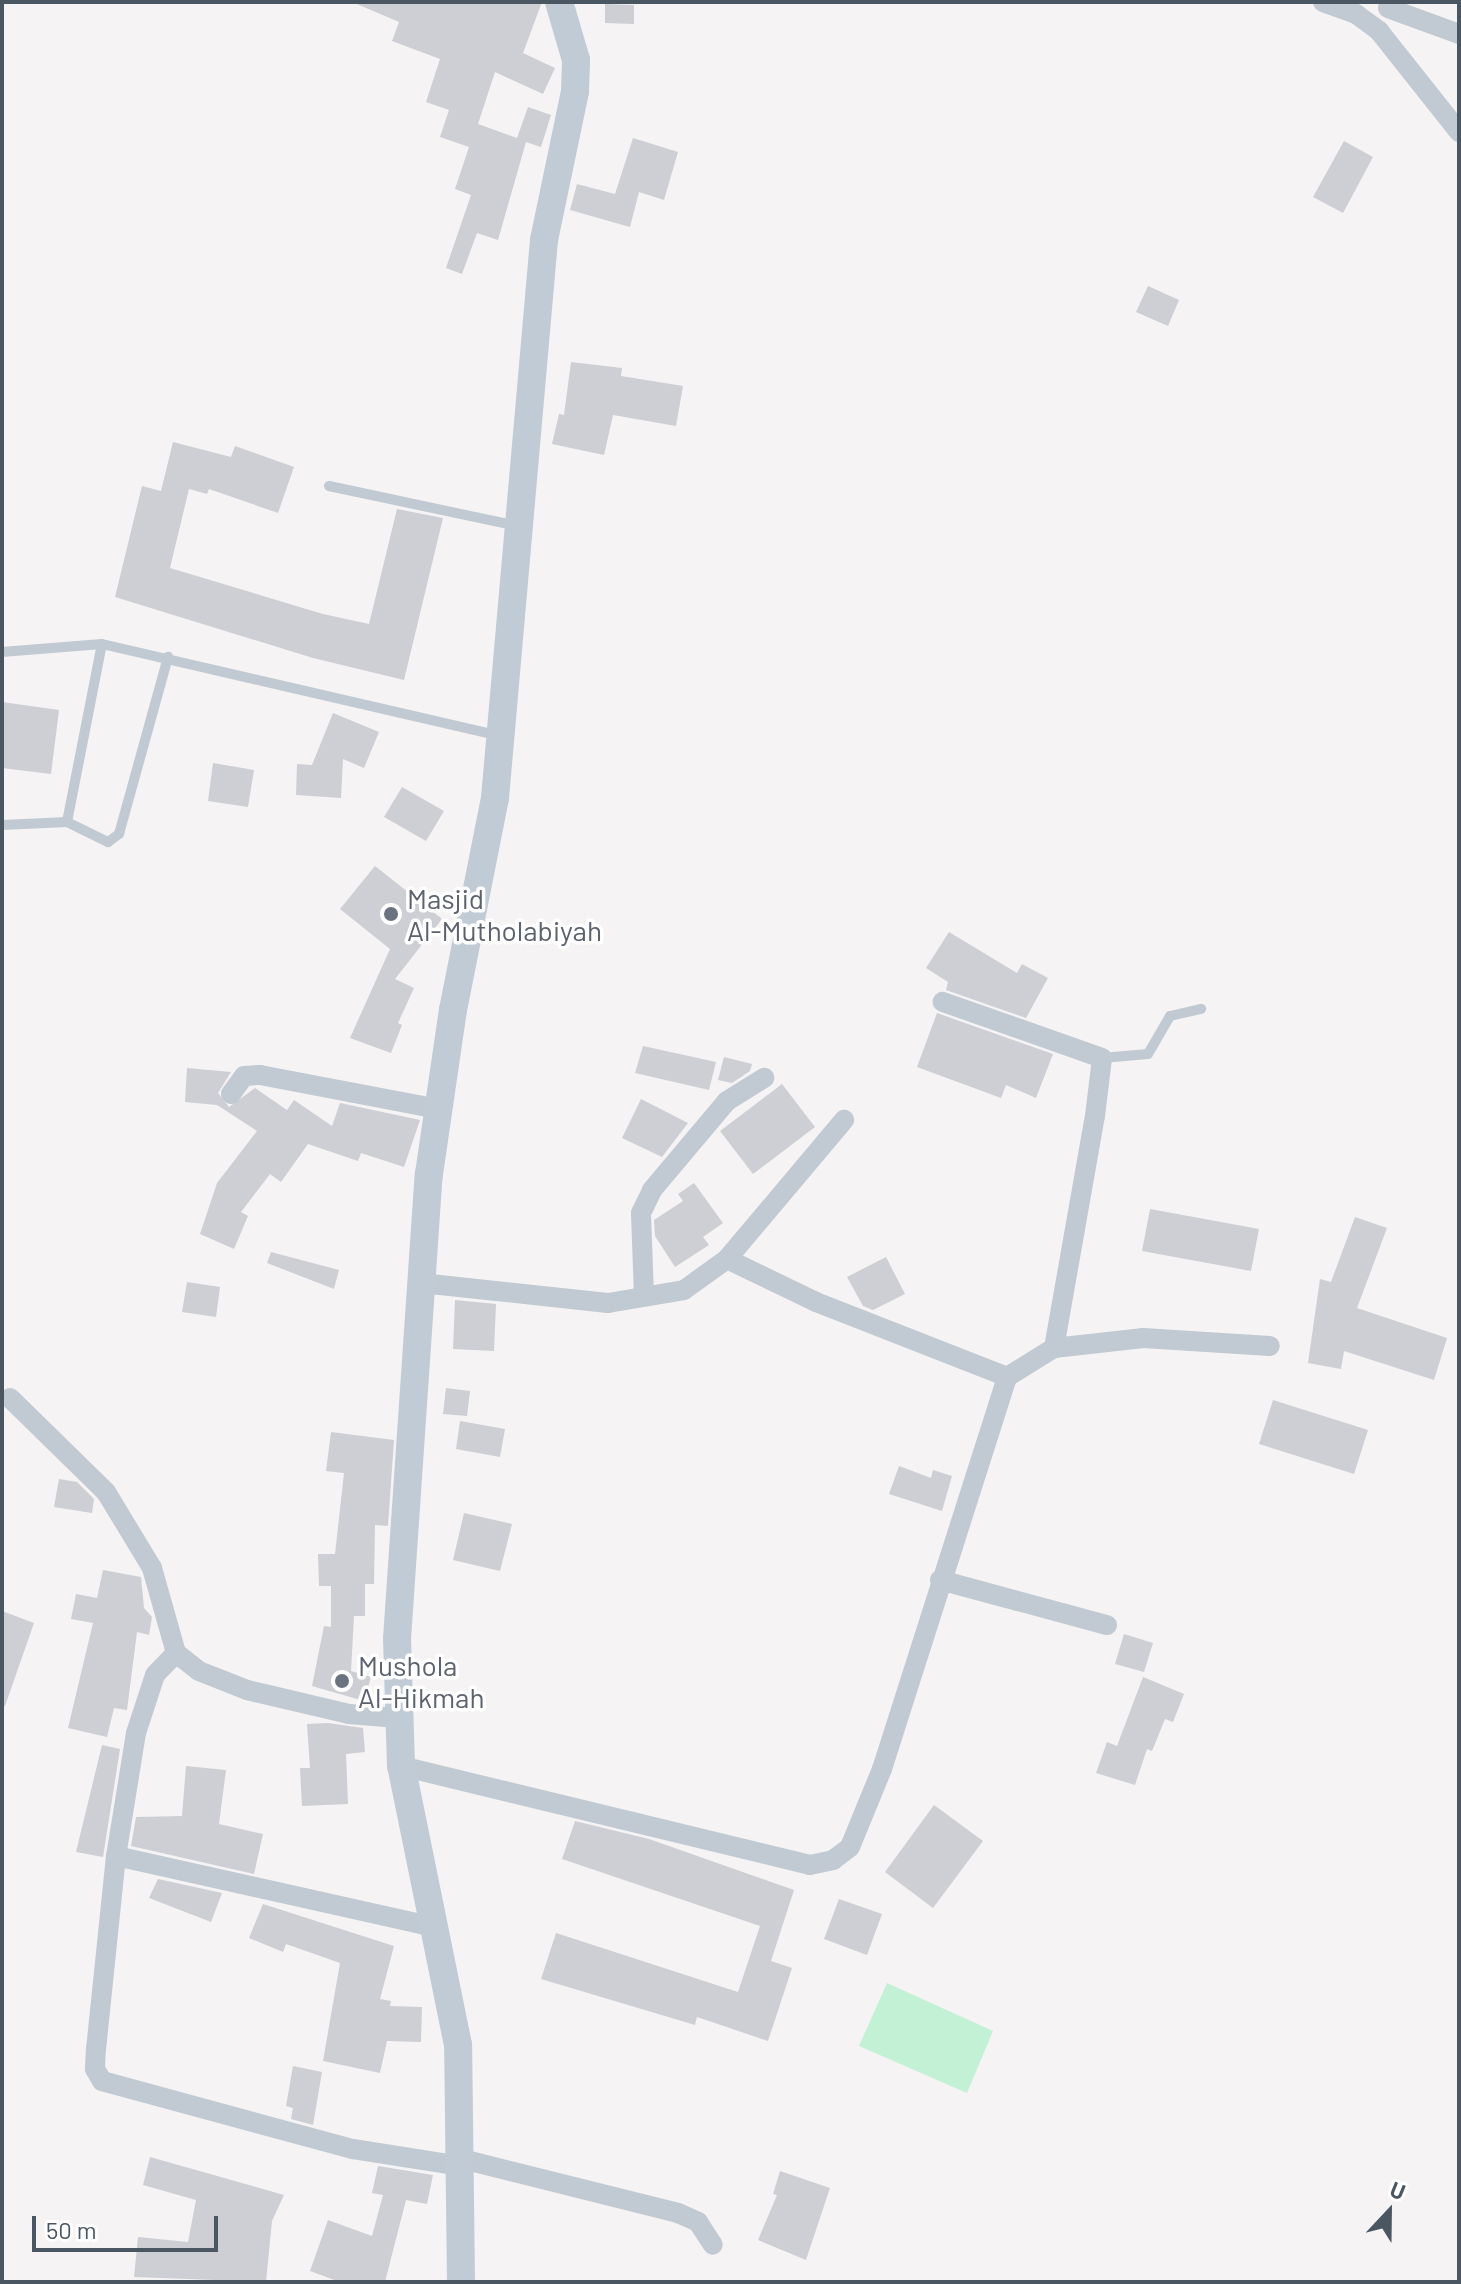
<!DOCTYPE html>
<style>
body{margin:0}
#map{position:relative;width:1461px;height:2284px;overflow:hidden;background:#f5f3f3;font-family:Barlow,sans-serif}
div>[style]{position:absolute}
.green>*{inset:0;background:#c3f1d5}
.building>*{inset:0;background:#cdcfd5}
.lane>*{height:10px;margin:-5px;padding:0 5px;transform-origin:5px;border-radius:5px;background:#c1cad2}
.street>*{height:20px;margin:-10px;padding:0 10px;transform-origin:10px;border-radius:10px;background:#c1cad2}
.secondary>*{height:28px;margin:-14px;padding:0 14px;transform-origin:14px;border-radius:14px;background:#c1cbd6}
.dots>*{width:22px;height:22px;translate:-50% -50%;box-sizing:border-box;border:4px solid #fff;border-radius:50%}
span{translate:-50% -50%;white-space:nowrap;text-align:center;line-height:1.15;-webkit-text-stroke:7px #fff;paint-order:stroke}
.worship-label{font-size:28px;color:#5b616d}
.left{translate:0 -50%;text-align:left}
.frame{position:absolute;inset:0;border:4px solid #4a5661;pointer-events:none}
.north{position:absolute;left:1349px;top:2172px;width:80px;height:80px;-webkit-text-stroke:6px #fff;paint-order:stroke;rotate:22deg;font-size:22px;font-weight:700;line-height:32px;text-align:center;color:#4a5661}
.north::after{content:'';display:block;margin:auto;width:28px;height:36px;background:#4a5661;clip-path:polygon(50% 0,100% 100%,50% 72%,0 100%)}
.scale{position:absolute;left:32px;top:2216px;width:186px;height:36px;box-sizing:border-box;border:4px solid #4a5661;border-top:0;padding-left:10px;font-size:24px;line-height:28px;white-space:nowrap;color:#4a5661;-webkit-text-stroke:6px #fff;paint-order:stroke}
</style>
<div id="map">
<div class="green">
<div style="clip-path:polygon(887px 1983px,993px 2031px,967px 2093px,859px 2046px)"></div>
</div>
<div class="building">
<div style="clip-path:polygon(352px 2px,542px 2px,523px 53px,555px 68px,543px 94px,495px 72px,478px 124px,517px 138px,528px 107px,551px 115px,541px 147px,526px 142px,498px 240px,477px 233px,462px 274px,446px 268px,471px 195px,455px 189px,469px 147px,440px 137px,449px 110px,426px 102px,440px 59px,392px 41px,399px 22px)"></div>
<div style="clip-path:polygon(605px 4px,634px 5px,634px 24px,605px 23px)"></div>
<div style="clip-path:polygon(633px 138px,678px 152px,664px 200px,639px 192px,630px 227px,570px 210px,577px 184px,615px 194px)"></div>
<div style="clip-path:polygon(1344px 141px,1373px 157px,1343px 213px,1313px 197px)"></div>
<div style="clip-path:polygon(1148px 286px,1179px 300px,1168px 326px,1136px 312px)"></div>
<div style="clip-path:polygon(571px 362px,622px 368px,621px 376px,683px 386px,676px 426px,613px 415px,604px 455px,552px 444px,559px 414px,564px 415px)"></div>
<div style="clip-path:polygon(173px 442px,231px 457px,235px 446px,294px 467px,278px 513px,209px 489px,207px 494px,189px 489px,170px 568px,323px 614px,369px 624px,397px 509px,443px 518px,404px 680px,313px 658px,115px 597px,142px 486px,161px 491px)"></div>
<div style="clip-path:polygon(2px 702px,59px 710px,51px 774px,2px 768px)"></div>
<div style="clip-path:polygon(333px 713px,379px 732px,364px 768px,343px 759px,341px 798px,296px 795px,297px 764px,312px 765px)"></div>
<div style="clip-path:polygon(213px 763px,254px 770px,248px 807px,208px 801px)"></div>
<div style="clip-path:polygon(402px 787px,444px 811px,426px 841px,384px 817px)"></div>
<div style="clip-path:polygon(375px 866px,442px 919px,395px 979px,414px 988px,398px 1023px,402px 1025px,391px 1053px,350px 1038px,390px 949px,340px 909px)"></div>
<div style="clip-path:polygon(949px 932px,1017px 973px,1022px 964px,1048px 978px,1026px 1018px,946px 990px,948px 982px,926px 968px)"></div>
<div style="clip-path:polygon(937px 1013px,1053px 1054px,1036px 1098px,1006px 1085px,1001px 1098px,917px 1067px)"></div>
<div style="clip-path:polygon(643px 1046px,716px 1062px,709px 1090px,635px 1073px)"></div>
<div style="clip-path:polygon(724px 1057px,752px 1064px,750px 1071px,732px 1083px,718px 1080px)"></div>
<div style="clip-path:polygon(187px 1068px,231px 1072px,218px 1093px,229px 1107px,255px 1088px,287px 1110px,294px 1100px,332px 1126px,340px 1103px,420px 1120px,404px 1167px,361px 1153px,358px 1161px,308px 1144px,281px 1182px,270px 1174px,241px 1212px,248px 1216px,234px 1249px,200px 1234px,217px 1183px,257px 1131px,217px 1105px,185px 1102px)"></div>
<div style="clip-path:polygon(782px 1084px,815px 1127px,753px 1174px,720px 1131px)"></div>
<div style="clip-path:polygon(641px 1099px,688px 1123px,662px 1157px,622px 1138px)"></div>
<div style="clip-path:polygon(694px 1183px,723px 1223px,703px 1237px,709px 1245px,675px 1267px,655px 1236px,654px 1220px,683px 1201px,678px 1194px)"></div>
<div style="clip-path:polygon(1150px 1209px,1259px 1229px,1251px 1271px,1142px 1251px)"></div>
<div style="clip-path:polygon(1355px 1217px,1387px 1228px,1357px 1308px,1447px 1338px,1434px 1380px,1344px 1351px,1341px 1369px,1308px 1363px,1320px 1279px,1331px 1282px)"></div>
<div style="clip-path:polygon(271px 1252px,339px 1270px,334px 1289px,267px 1263px)"></div>
<div style="clip-path:polygon(886px 1257px,905px 1294px,873px 1310px,863px 1306px,847px 1277px)"></div>
<div style="clip-path:polygon(187px 1282px,220px 1287px,216px 1317px,182px 1312px)"></div>
<div style="clip-path:polygon(455px 1300px,496px 1304px,494px 1351px,453px 1349px)"></div>
<div style="clip-path:polygon(446px 1388px,470px 1391px,467px 1416px,443px 1414px)"></div>
<div style="clip-path:polygon(1273px 1400px,1368px 1430px,1354px 1474px,1259px 1444px)"></div>
<div style="clip-path:polygon(460px 1421px,505px 1429px,500px 1457px,456px 1449px)"></div>
<div style="clip-path:polygon(331px 1432px,394px 1440px,388px 1526px,375px 1525px,374px 1584px,365px 1584px,365px 1616px,354px 1616px,351px 1671px,371px 1677px,364px 1701px,312px 1686px,324px 1626px,331px 1627px,331px 1586px,319px 1586px,318px 1554px,335px 1554px,344px 1473px,326px 1471px)"></div>
<div style="clip-path:polygon(899px 1466px,931px 1478px,933px 1470px,952px 1476px,942px 1511px,889px 1494px)"></div>
<div style="clip-path:polygon(59px 1479px,77px 1482px,94px 1499px,92px 1513px,54px 1507px)"></div>
<div style="clip-path:polygon(464px 1513px,512px 1524px,500px 1571px,453px 1560px)"></div>
<div style="clip-path:polygon(103px 1570px,141px 1577px,144px 1608px,152px 1617px,149px 1635px,137px 1632px,127px 1710px,114px 1708px,107px 1737px,68px 1728px,93px 1623px,71px 1619px,76px 1594px,97px 1598px)"></div>
<div style="clip-path:polygon(2px 1611px,34px 1623px,5px 1706px,2px 1706px)"></div>
<div style="clip-path:polygon(1124px 1634px,1153px 1643px,1144px 1672px,1115px 1664px)"></div>
<div style="clip-path:polygon(1143px 1677px,1184px 1694px,1173px 1722px,1165px 1719px,1152px 1751px,1147px 1749px,1135px 1785px,1096px 1773px,1107px 1742px,1117px 1746px)"></div>
<div style="clip-path:polygon(328px 1723px,363px 1728px,365px 1752px,346px 1754px,348px 1804px,302px 1806px,300px 1768px,310px 1768px,307px 1724px)"></div>
<div style="clip-path:polygon(102px 1745px,120px 1749px,103px 1857px,76px 1852px)"></div>
<div style="clip-path:polygon(186px 1766px,226px 1770px,219px 1824px,263px 1834px,254px 1874px,131px 1846px,136px 1817px,182px 1816px)"></div>
<div style="clip-path:polygon(934px 1805px,983px 1841px,933px 1908px,885px 1872px)"></div>
<div style="clip-path:polygon(575px 1821px,649px 1839px,794px 1890px,771px 1961px,792px 1968px,768px 2041px,697px 2017px,695px 2025px,541px 1979px,556px 1933px,738px 1992px,760px 1926px,562px 1859px)"></div>
<div style="clip-path:polygon(158px 1879px,222px 1893px,211px 1922px,149px 1898px)"></div>
<div style="clip-path:polygon(839px 1899px,882px 1914px,867px 1955px,824px 1939px)"></div>
<div style="clip-path:polygon(263px 1904px,394px 1946px,380px 1999px,391px 2001px,390px 2006px,422px 2007px,421px 2042px,387px 2041px,380px 2073px,323px 2061px,340px 1963px,286px 1944px,283px 1952px,249px 1938px)"></div>
<div style="clip-path:polygon(293px 2066px,322px 2072px,313px 2125px,291px 2119px,293px 2108px,286px 2106px)"></div>
<div style="clip-path:polygon(150px 2157px,284px 2195px,272px 2221px,266px 2282px,134px 2277px,138px 2237px,188px 2242px,196px 2200px,143px 2185px)"></div>
<div style="clip-path:polygon(378px 2166px,433px 2175px,427px 2204px,406px 2200px,385px 2282px,340px 2282px,310px 2271px,328px 2220px,372px 2236px,383px 2195px,372px 2193px)"></div>
<div style="clip-path:polygon(780px 2171px,830px 2188px,806px 2260px,758px 2240px,777px 2195px,773px 2194px)"></div>
</div>
<div class="lane">
<div style="left:329px;top:486px;width:192px;rotate:12deg"></div>
<div style="left:2px;top:652px;width:100px;rotate:-4.6deg"></div>
<div style="left:102px;top:644px;width:405px;rotate:13deg"></div>
<div style="left:67px;top:822px;width:46px;rotate:26deg"></div>
<div style="left:108px;top:842px;width:14px;rotate:-36deg"></div>
<div style="left:119px;top:834px;width:184px;rotate:-74.5deg"></div>
<div style="left:2px;top:825px;width:65px;rotate:-2.6deg"></div>
<div style="left:67px;top:822px;width:181px;rotate:-78.9deg"></div>
<div style="left:1102px;top:1058px;width:46px;rotate:-5deg"></div>
<div style="left:1148px;top:1054px;width:44px;rotate:-59.9deg"></div>
<div style="left:1170px;top:1016px;width:32px;rotate:-13deg"></div>
</div>
<div class="street">
<div style="left:1323px;top:2px;width:35px;rotate:20deg"></div>
<div style="left:1356px;top:14px;width:29px;rotate:36deg"></div>
<div style="left:1379px;top:31px;width:129px;rotate:51.6deg"></div>
<div style="left:1388px;top:8px;width:76px;rotate:20.1deg"></div>
<div style="left:231px;top:1094px;width:22px;rotate:-54deg"></div>
<div style="left:244px;top:1076px;width:16px;rotate:-4deg"></div>
<div style="left:260px;top:1075px;width:181px;rotate:10.8deg"></div>
<div style="left:727px;top:1259px;width:99px;rotate:25.8deg"></div>
<div style="left:816px;top:1302px;width:205px;rotate:21.4deg"></div>
<div style="left:421px;top:1283px;width:188px;rotate:6.1deg"></div>
<div style="left:608px;top:1303px;width:77px;rotate:-9.7deg"></div>
<div style="left:684px;top:1290px;width:53px;rotate:-35.8deg"></div>
<div style="left:727px;top:1259px;width:182px;rotate:-49.9deg"></div>
<div style="left:644px;top:1296px;width:83px;rotate:-92.1deg"></div>
<div style="left:641px;top:1213px;width:25px;rotate:-64deg"></div>
<div style="left:652px;top:1190px;width:116px;rotate:-49.9deg"></div>
<div style="left:727px;top:1101px;width:44px;rotate:-31.9deg"></div>
<div style="left:1054px;top:1348px;width:90px;rotate:-6.4deg"></div>
<div style="left:1143px;top:1338px;width:127px;rotate:3.6deg"></div>
<div style="left:10px;top:1398px;width:134px;rotate:44.4deg"></div>
<div style="left:106px;top:1492px;width:89px;rotate:58.8deg"></div>
<div style="left:152px;top:1568px;width:88px;rotate:74.2deg"></div>
<div style="left:176px;top:1653px;width:29px;rotate:38deg"></div>
<div style="left:199px;top:1671px;width:52px;rotate:21.6deg"></div>
<div style="left:247px;top:1690px;width:105px;rotate:13.2deg"></div>
<div style="left:349px;top:1714px;width:48px;rotate:4.8deg"></div>
<div style="left:940px;top:1580px;width:173px;rotate:15.1deg"></div>
<div style="left:176px;top:1653px;width:30px;rotate:134deg"></div>
<div style="left:155px;top:1675px;width:61px;rotate:108.1deg"></div>
<div style="left:136px;top:1733px;width:125px;rotate:99.2deg"></div>
<div style="left:116px;top:1856px;width:193px;rotate:95.9deg"></div>
<div style="left:96px;top:2048px;width:21px;rotate:93deg"></div>
<div style="left:95px;top:2069px;width:14px;rotate:60deg"></div>
<div style="left:102px;top:2081px;width:260px;rotate:15.2deg"></div>
<div style="left:353px;top:2149px;width:110px;rotate:8.9deg"></div>
<div style="left:401px;top:1766px;width:421px;rotate:13.6deg"></div>
<div style="left:810px;top:1865px;width:24px;rotate:-12deg"></div>
<div style="left:833px;top:1860px;width:21px;rotate:-37deg"></div>
<div style="left:850px;top:1847px;width:84px;rotate:-67.7deg"></div>
<div style="left:882px;top:1769px;width:411px;rotate:-72.3deg"></div>
<div style="left:1007px;top:1377px;width:55px;rotate:-31.7deg"></div>
<div style="left:1054px;top:1348px;width:236px;rotate:-80deg"></div>
<div style="left:1095px;top:1116px;width:58px;rotate:-83.1deg"></div>
<div style="left:1102px;top:1058px;width:169px;rotate:-160.6deg"></div>
<div style="left:116px;top:1856px;width:326px;rotate:12.6deg"></div>
<div style="left:462px;top:2159px;width:223px;rotate:14deg"></div>
<div style="left:678px;top:2213px;width:22px;rotate:24deg"></div>
<div style="left:698px;top:2222px;width:27px;rotate:57deg"></div>
</div>
<div class="secondary">
<div style="left:461px;top:2282px;width:237px;rotate:-90.7deg"></div>
<div style="left:458px;top:2045px;width:285px;rotate:-101.5deg"></div>
<div style="left:401px;top:1766px;width:127px;rotate:-91.8deg"></div>
<div style="left:397px;top:1639px;width:466px;rotate:-86.1deg"></div>
<div style="left:429px;top:1174px;width:166px;rotate:-81.7deg"></div>
<div style="left:453px;top:1010px;width:216px;rotate:-78.8deg"></div>
<div style="left:495px;top:798px;width:560px;rotate:-84.98deg"></div>
<div style="left:544px;top:240px;width:152px;rotate:-78.2deg"></div>
<div style="left:575px;top:91px;width:31px;rotate:-88deg"></div>
<div style="left:576px;top:60px;width:60px;rotate:-106.3deg"></div>
</div>
<div class="dots">
<div style="left:391px;top:914px;background:#6b7280"></div>
<div style="left:342px;top:1681px;background:#6b7280"></div>
</div>
<div class="worship-label">
<span class="left" style="left:407px;top:914px">Masjid<br>Al-Mutholabiyah</span>
<span class="left" style="left:358px;top:1681px">Mushola<br>Al-Hikmah</span>
</div>
<div class="frame"></div>
<div class="north">U</div>
<div class="scale">50 m</div>
</div>
